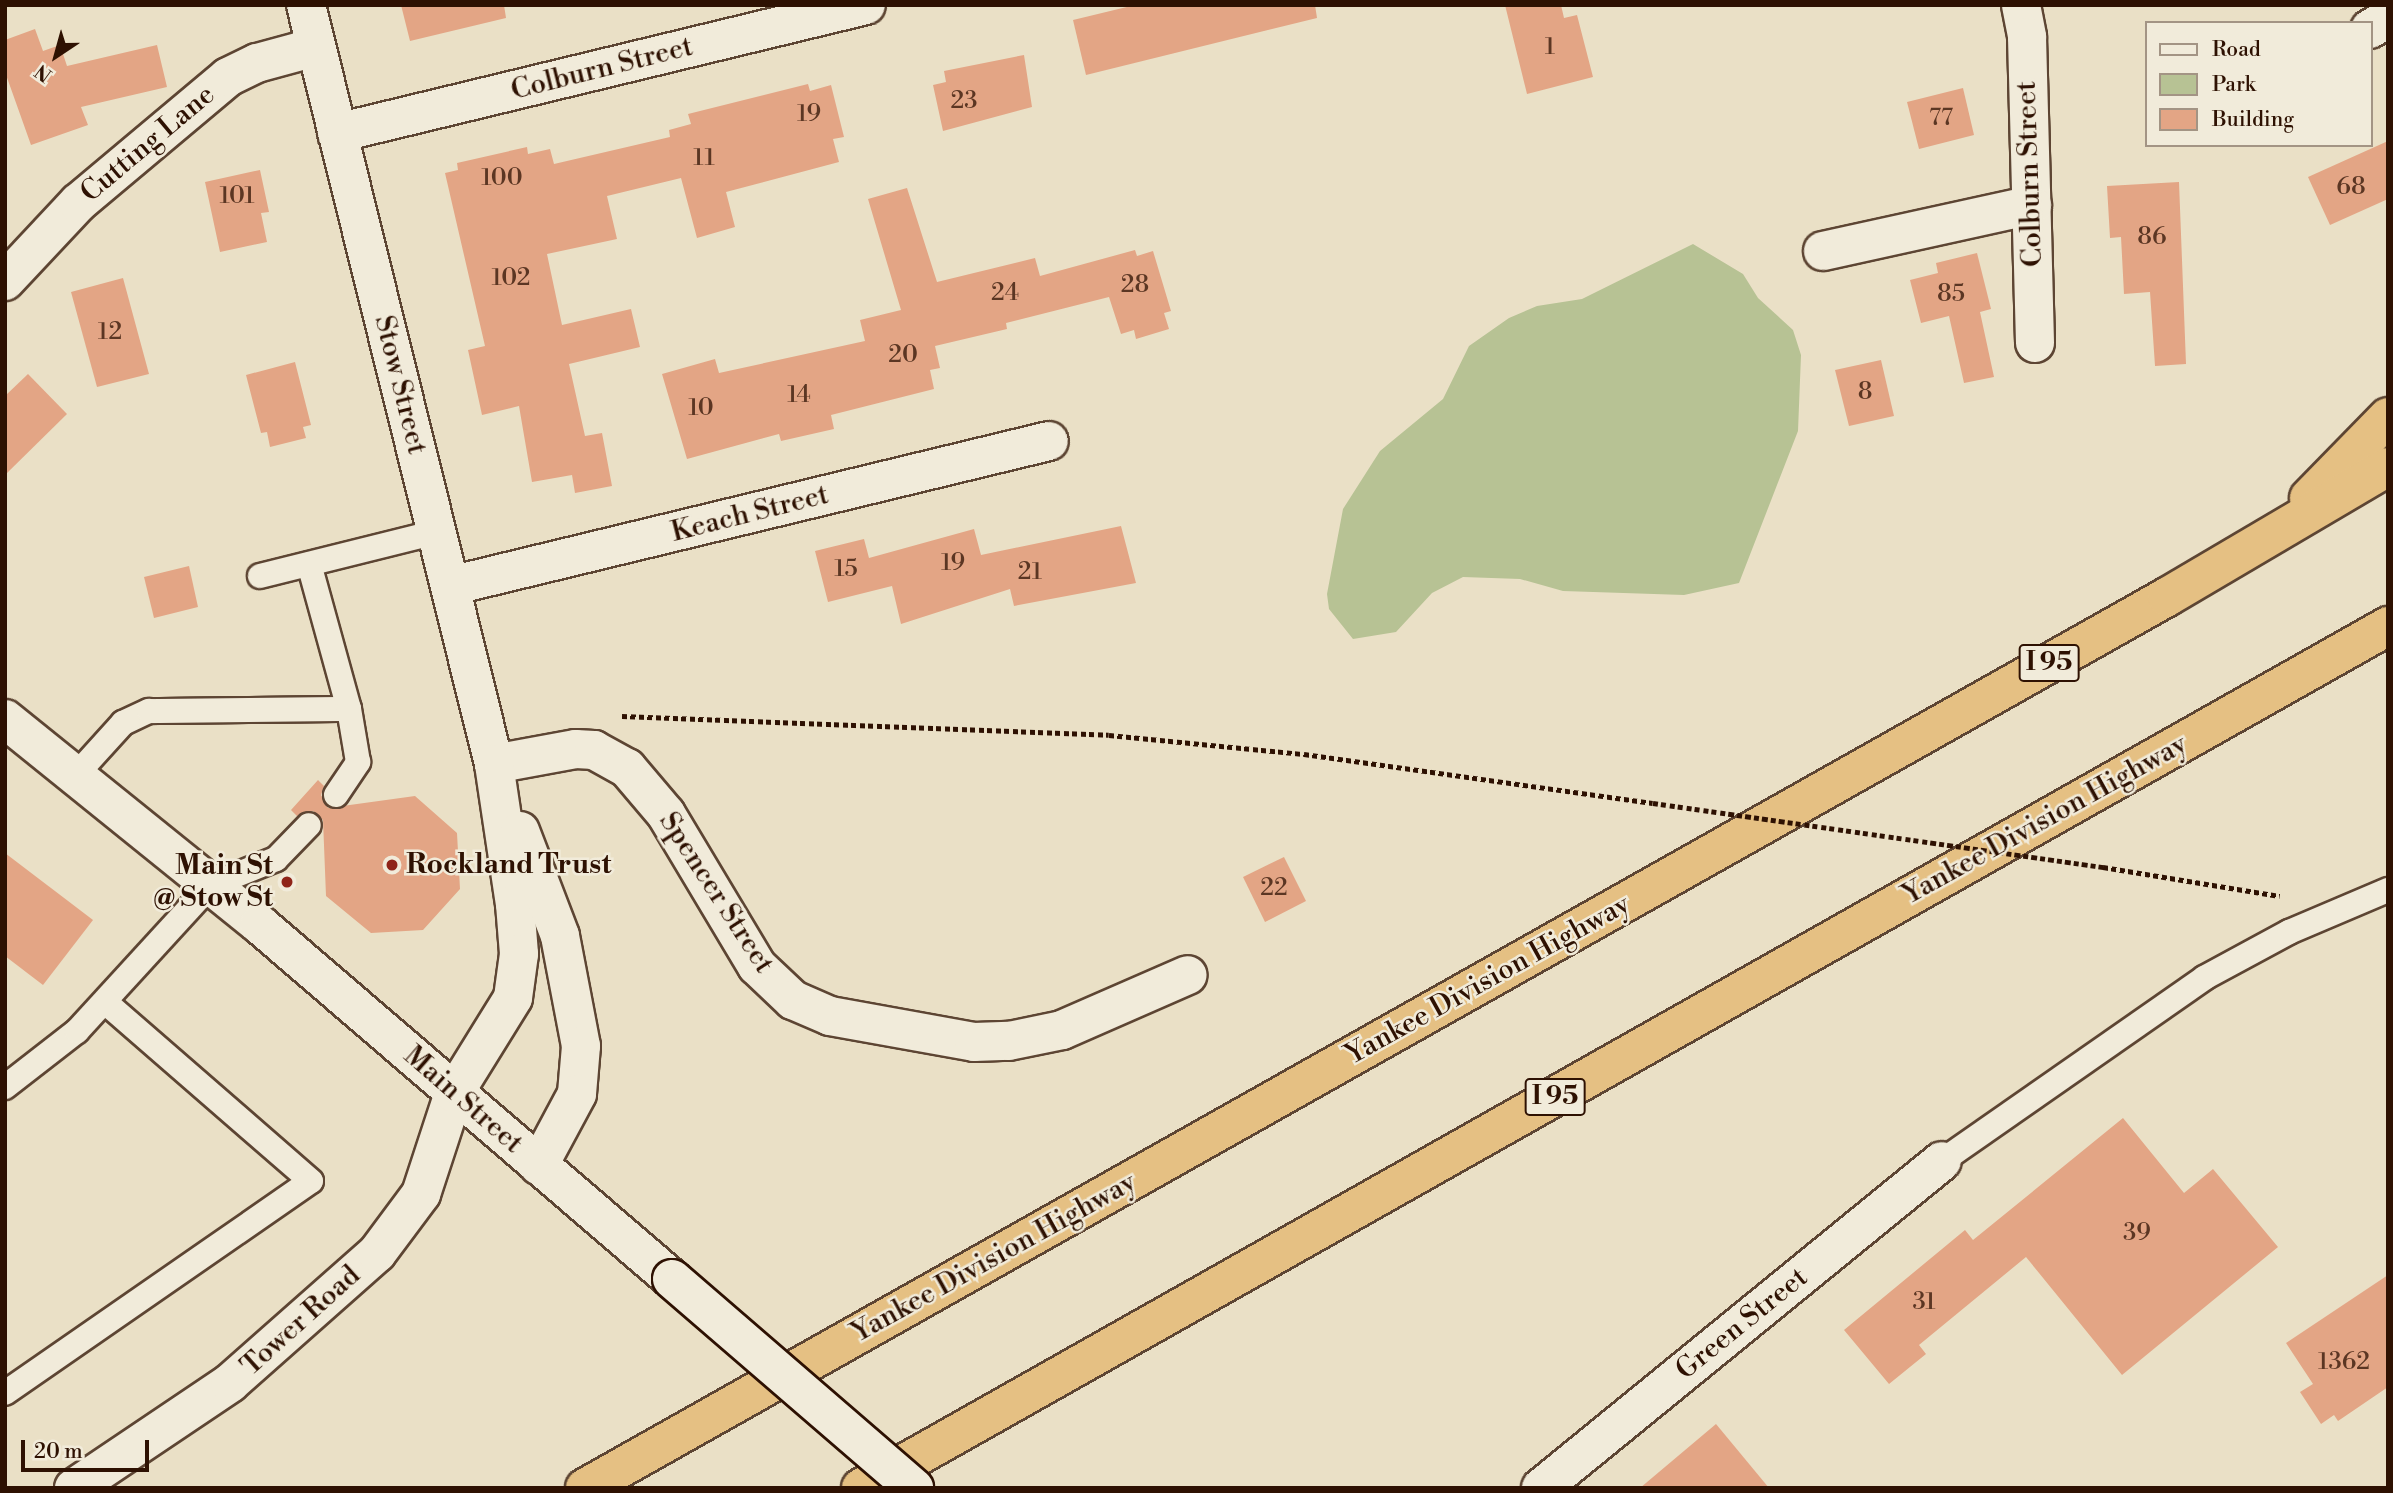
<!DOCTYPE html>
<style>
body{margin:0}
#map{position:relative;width:2393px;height:1493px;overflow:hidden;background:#eae0c6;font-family:"Libre Bodoni",serif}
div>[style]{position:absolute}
.green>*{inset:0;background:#b7c294}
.building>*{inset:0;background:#e3a585}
.path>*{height:4.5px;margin-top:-2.25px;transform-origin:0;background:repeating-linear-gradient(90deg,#2e1102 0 5px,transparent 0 8.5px)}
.roads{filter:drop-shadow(2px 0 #5d4533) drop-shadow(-2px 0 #5d4533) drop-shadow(0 2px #5d4533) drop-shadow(0 -2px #5d4533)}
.lane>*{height:24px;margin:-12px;padding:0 12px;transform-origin:12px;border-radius:12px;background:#f1ebda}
.street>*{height:38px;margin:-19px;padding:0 19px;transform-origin:19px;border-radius:19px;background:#f1ebda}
.secondary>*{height:38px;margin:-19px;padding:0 19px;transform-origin:19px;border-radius:19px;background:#f1ebda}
.highway>*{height:38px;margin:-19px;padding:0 19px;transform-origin:19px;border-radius:19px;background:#e5c083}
.path-bridge>*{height:4.5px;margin-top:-2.25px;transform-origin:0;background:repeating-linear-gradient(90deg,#2e1102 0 5px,transparent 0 8.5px)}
.bridges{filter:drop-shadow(2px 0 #2e1102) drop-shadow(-2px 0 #2e1102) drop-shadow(0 2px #2e1102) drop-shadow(0 -2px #2e1102)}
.secondary-bridge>*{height:38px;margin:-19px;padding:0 19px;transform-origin:19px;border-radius:19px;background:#f1ebda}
.dots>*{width:19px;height:19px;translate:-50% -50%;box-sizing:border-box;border:4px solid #f1ebda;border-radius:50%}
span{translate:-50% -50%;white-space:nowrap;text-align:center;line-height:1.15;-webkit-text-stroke:5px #f1ebda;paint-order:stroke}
.number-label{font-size:24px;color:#5b3623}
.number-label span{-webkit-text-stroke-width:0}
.shield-label span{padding:2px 5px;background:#f1ebda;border:2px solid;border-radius:5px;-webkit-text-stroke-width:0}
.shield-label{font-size:26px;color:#2e1102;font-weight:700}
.street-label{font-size:28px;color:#2e1102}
.poi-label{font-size:28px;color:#2e1102;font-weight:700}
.left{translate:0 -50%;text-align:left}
.right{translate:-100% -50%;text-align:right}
.frame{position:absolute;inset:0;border:7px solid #2e1102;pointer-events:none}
.legend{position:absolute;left:2145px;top:21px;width:228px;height:126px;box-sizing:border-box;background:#f1ebda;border:2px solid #a39484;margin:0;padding:9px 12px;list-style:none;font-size:21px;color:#2e1102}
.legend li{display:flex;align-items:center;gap:14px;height:35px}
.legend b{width:35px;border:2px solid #a39484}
.north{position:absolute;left:21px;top:21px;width:70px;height:70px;-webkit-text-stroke:5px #f1ebda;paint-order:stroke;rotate:216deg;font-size:19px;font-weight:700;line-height:28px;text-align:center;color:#2e1102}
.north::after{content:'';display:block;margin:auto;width:24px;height:32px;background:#2e1102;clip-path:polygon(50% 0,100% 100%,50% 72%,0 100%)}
.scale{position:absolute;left:21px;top:1440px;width:128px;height:32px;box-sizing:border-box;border:4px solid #2e1102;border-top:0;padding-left:9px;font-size:21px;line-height:24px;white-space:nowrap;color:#2e1102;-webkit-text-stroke:5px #f1ebda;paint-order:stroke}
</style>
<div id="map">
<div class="green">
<div style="clip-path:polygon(1693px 244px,1743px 274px,1758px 298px,1793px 330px,1801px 355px,1798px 431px,1739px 583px,1684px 595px,1563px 591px,1520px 579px,1463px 577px,1432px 593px,1396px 632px,1353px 639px,1329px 609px,1327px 594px,1343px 509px,1380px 451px,1443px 399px,1469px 346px,1509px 318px,1537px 306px,1582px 299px)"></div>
</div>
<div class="building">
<div style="clip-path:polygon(401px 5px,504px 5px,506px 18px,410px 41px)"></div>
<div style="clip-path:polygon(1135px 5px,1315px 5px,1317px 18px,1086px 75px,1073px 20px)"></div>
<div style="clip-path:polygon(1505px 5px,1561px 5px,1564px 18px,1577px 15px,1593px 77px,1527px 94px)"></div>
<div style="clip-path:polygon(35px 29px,43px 51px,60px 45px,67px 66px,157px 45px,167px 87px,81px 107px,88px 125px,31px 145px,5px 72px,5px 40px)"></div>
<div style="clip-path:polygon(1024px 55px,1032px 107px,943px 131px,933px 85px,946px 82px,944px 71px)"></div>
<div style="clip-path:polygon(808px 84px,810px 91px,831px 85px,844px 137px,833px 139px,839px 162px,726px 192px,735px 227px,697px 238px,681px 178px,607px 196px,617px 239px,547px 254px,562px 325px,631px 309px,640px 347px,569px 364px,585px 436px,602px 433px,612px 486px,575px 493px,572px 475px,532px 482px,519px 406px,482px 415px,468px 350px,485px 346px,445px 173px,458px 170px,457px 163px,527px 147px,528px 154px,550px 149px,554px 164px,670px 137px,669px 130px,691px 124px,688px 114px)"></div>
<div style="clip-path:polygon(1963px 88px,1974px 135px,1919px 149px,1907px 102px)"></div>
<div style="clip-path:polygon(2388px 141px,2388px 199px,2330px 225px,2308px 177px)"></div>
<div style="clip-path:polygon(260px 170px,269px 212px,261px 213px,267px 242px,220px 252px,205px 182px)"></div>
<div style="clip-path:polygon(2179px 182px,2186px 364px,2155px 366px,2150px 292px,2124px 294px,2121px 237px,2110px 238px,2107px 186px)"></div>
<div style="clip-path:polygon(907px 188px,937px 282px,1035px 258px,1040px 276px,1135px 250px,1137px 256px,1153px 251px,1171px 311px,1164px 313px,1169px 329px,1136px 339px,1134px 330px,1121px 334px,1109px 297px,1006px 323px,1007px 329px,935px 346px,940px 368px,930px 370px,934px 389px,831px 415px,834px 429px,781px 441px,779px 434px,687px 459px,662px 374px,715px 359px,719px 373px,865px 341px,860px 320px,901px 310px,868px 199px)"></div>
<div style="clip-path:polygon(1977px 253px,1991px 309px,1980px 312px,1994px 377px,1964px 383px,1949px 316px,1921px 323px,1910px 280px,1938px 273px,1936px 263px)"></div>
<div style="clip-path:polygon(123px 278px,149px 374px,97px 387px,71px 292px)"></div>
<div style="clip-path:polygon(1881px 360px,1894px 416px,1849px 426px,1835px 370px)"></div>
<div style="clip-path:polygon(295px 362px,311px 425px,303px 427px,306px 438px,270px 447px,267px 432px,261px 433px,246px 375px)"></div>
<div style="clip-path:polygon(28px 374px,67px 414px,5px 475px,5px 396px)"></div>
<div style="clip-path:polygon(1121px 526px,1136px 583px,1014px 606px,1010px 589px,901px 624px,892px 586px,828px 602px,815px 551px,864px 539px,869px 558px,974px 529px,981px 555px)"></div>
<div style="clip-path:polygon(189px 566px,198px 607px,154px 618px,144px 577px)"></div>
<div style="clip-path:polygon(318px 780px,324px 786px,321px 795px,328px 808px,415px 796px,457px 833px,460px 889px,423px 930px,371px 933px,326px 896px,323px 820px,313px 811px,297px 816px,291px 810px)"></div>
<div style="clip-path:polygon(5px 853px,93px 920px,43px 985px,5px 956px)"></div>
<div style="clip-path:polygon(1284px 857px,1306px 901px,1265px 922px,1243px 877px)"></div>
<div style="clip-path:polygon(2123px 1118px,2184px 1193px,2213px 1169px,2278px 1247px,2122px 1375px,2026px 1257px,1919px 1345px,1926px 1354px,1889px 1384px,1844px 1330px,1965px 1230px,1973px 1240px)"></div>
<div style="clip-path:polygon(2388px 1275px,2388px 1387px,2338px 1421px,2334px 1415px,2321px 1424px,2300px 1392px,2313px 1384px,2286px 1343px)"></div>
<div style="clip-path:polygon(1716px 1424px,1769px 1488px,1640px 1488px)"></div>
</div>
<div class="path">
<div style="left:622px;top:716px;width:487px;rotate:2.2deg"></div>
<div style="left:1109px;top:735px;width:196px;rotate:5.6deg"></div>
<div style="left:1304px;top:754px;width:352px;rotate:8deg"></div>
<div style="left:2103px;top:867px;width:179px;rotate:9.3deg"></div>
</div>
<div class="roads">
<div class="lane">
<div style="left:260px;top:576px;width:182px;rotate:-14deg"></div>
<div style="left:75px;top:776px;width:72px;rotate:-47.8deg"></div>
<div style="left:123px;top:723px;width:29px;rotate:-25deg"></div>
<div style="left:149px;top:711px;width:200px;rotate:-0.6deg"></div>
<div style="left:349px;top:709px;width:150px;rotate:-105.4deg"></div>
<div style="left:336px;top:795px;width:40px;rotate:-56deg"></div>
<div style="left:358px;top:762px;width:54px;rotate:-99.6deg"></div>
<div style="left:5px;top:1087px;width:91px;rotate:-37.9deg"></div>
<div style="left:77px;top:1031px;width:198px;rotate:-47.5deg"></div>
<div style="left:211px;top:885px;width:70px;rotate:-21.8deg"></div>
<div style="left:276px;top:859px;width:47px;rotate:-45.9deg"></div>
<div style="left:1942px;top:1161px;width:320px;rotate:-34.9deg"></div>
<div style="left:2204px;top:978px;width:97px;rotate:-28.4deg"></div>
<div style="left:2289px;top:932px;width:108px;rotate:-23deg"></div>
<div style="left:5px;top:1393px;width:372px;rotate:-34.7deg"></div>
<div style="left:311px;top:1181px;width:273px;rotate:-139deg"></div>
</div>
<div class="street">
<div style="left:2021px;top:5px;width:33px;rotate:79deg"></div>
<div style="left:2027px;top:37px;width:306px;rotate:88.5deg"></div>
<div style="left:2370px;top:29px;width:21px;rotate:-31deg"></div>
<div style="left:337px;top:133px;width:544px;rotate:-13.6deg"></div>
<div style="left:1823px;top:251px;width:214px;rotate:-12.4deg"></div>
<div style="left:5px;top:281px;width:107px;rotate:-46.9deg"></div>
<div style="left:78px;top:203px;width:196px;rotate:-40deg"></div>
<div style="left:228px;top:77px;width:32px;rotate:-26deg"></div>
<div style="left:257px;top:63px;width:61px;rotate:-15.2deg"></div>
<div style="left:450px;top:586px;width:616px;rotate:-13.61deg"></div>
<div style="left:494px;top:764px;width:83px;rotate:-10.4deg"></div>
<div style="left:576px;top:749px;width:18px;rotate:3deg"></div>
<div style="left:594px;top:750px;width:38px;rotate:29deg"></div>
<div style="left:627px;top:768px;width:60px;rotate:49.7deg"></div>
<div style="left:666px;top:814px;width:177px;rotate:59.1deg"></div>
<div style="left:757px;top:966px;width:50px;rotate:43.4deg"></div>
<div style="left:793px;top:1000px;width:40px;rotate:23.4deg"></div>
<div style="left:830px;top:1016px;width:146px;rotate:10.2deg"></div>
<div style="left:974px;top:1042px;width:35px;rotate:-2deg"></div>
<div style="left:1009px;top:1041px;width:54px;rotate:-11.7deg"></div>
<div style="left:1062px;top:1030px;width:137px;rotate:-23.6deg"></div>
<div style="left:74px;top:1488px;width:188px;rotate:-33.9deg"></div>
<div style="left:230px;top:1383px;width:196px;rotate:-41.5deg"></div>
<div style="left:377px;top:1253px;width:74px;rotate:-53.3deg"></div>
<div style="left:421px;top:1194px;width:106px;rotate:-71.9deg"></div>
<div style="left:1541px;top:1488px;width:517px;rotate:-39.2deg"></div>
</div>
<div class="secondary">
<div style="left:306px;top:5px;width:782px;rotate:76.09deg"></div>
<div style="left:494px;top:764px;width:142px;rotate:81.5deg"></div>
<div style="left:515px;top:904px;width:50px;rotate:85.4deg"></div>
<div style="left:519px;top:954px;width:44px;rotate:97.8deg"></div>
<div style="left:513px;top:998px;width:112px;rotate:121.8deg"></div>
<div style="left:5px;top:719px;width:326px;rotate:38.9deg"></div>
<div style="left:259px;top:924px;width:545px;rotate:40.68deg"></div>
<div style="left:520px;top:831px;width:112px;rotate:69.1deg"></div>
<div style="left:560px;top:936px;width:112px;rotate:79.2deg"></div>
<div style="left:581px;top:1046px;width:48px;rotate:94.8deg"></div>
<div style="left:577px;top:1094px;width:81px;rotate:118.2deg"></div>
</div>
<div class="highway">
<div style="left:2309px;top:498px;width:113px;rotate:-45.7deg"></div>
<div style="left:585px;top:1488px;width:1816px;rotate:-29.39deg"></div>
<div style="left:2167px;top:597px;width:256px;rotate:-30.5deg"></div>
<div style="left:861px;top:1488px;width:1754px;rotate:-29.44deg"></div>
</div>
</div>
<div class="path-bridge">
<div style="left:1653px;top:803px;width:455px;rotate:8.1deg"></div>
</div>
<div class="bridges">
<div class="secondary-bridge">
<div style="left:672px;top:1279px;width:320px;rotate:40.8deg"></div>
</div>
</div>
<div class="dots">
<div style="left:392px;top:865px;background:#8f2418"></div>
<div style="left:287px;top:882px;background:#8f2418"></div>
</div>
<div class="number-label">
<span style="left:1550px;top:48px">1</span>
<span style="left:964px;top:102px">23</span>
<span style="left:809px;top:115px">19</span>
<span style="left:1941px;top:119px">77</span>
<span style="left:704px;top:159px">11</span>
<span style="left:502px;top:179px">100</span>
<span style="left:2351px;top:188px">68</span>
<span style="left:237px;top:197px">101</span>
<span style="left:2152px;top:238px">86</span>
<span style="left:511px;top:279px">102</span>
<span style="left:1135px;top:286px">28</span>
<span style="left:1005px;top:294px">24</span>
<span style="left:1951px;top:295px">85</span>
<span style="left:110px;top:333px">12</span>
<span style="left:903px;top:356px">20</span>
<span style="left:1865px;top:393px">8</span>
<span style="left:799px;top:396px">14</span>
<span style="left:701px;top:409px">10</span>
<span style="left:953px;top:564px">19</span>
<span style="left:846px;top:570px">15</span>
<span style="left:1030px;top:573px">21</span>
<span style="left:1274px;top:889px">22</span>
<span style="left:2137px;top:1234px">39</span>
<span style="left:1924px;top:1303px">31</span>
<span style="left:2344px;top:1363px">1362</span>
</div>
<div class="shield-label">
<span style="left:2049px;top:663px">I 95</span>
<span style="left:1555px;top:1097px">I 95</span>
</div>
<div class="street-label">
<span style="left:602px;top:69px;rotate:-14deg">Colburn Street</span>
<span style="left:148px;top:144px;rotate:-40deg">Cutting Lane</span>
<span style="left:2030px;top:174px;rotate:-92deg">Colburn Street</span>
<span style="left:400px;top:385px;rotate:76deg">Stow Street</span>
<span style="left:750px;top:514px;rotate:-14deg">Keach Street</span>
<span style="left:2045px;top:820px;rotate:-29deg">Yankee Division Highway</span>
<span style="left:716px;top:893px;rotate:57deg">Spencer Street</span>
<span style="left:1488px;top:980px;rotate:-29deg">Yankee Division Highway</span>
<span style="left:463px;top:1100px;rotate:41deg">Main Street</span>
<span style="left:994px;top:1258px;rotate:-29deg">Yankee Division Highway</span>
<span style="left:301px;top:1321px;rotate:-42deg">Tower Road</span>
<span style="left:1742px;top:1324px;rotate:-39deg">Green Street</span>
</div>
<div class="poi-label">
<span class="left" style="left:406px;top:865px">Rockland Trust</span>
<span class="right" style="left:273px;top:882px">Main St<br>@ Stow St</span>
</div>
<div class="frame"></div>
<ul class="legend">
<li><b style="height:9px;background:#f1ebda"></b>Road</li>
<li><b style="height:19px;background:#b7c294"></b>Park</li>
<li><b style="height:19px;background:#e3a585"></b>Building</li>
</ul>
<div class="north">N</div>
<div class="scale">20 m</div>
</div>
